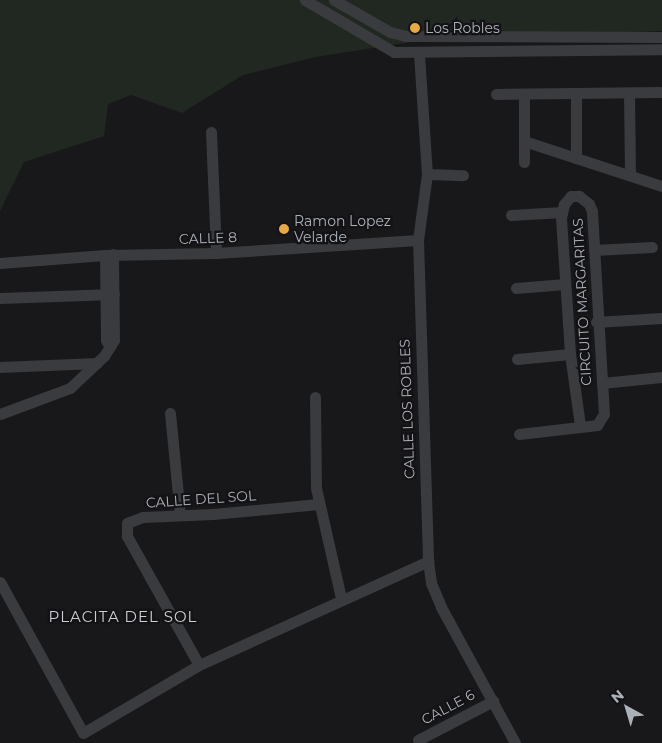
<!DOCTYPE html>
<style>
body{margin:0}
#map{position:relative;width:662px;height:743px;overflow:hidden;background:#18181a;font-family:Montserrat,sans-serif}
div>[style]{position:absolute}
.green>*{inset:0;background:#212821}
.minor>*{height:11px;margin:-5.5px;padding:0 5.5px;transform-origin:5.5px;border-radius:5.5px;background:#3a3b3f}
.dots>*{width:14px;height:14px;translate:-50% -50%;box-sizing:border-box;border:2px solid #131315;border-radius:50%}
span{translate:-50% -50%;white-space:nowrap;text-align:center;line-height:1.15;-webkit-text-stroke:4.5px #131315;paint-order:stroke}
.poi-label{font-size:14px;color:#acb0b9}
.left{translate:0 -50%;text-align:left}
.street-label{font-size:14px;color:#acb0b9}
.neighbourhood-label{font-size:15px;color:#cccfd5;letter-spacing:1px}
.north{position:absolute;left:602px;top:683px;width:50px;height:50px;-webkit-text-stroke:4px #131315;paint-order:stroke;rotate:321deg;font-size:14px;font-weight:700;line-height:20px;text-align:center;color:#acb0b9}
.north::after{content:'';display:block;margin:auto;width:18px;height:22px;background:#acb0b9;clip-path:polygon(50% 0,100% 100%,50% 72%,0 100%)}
</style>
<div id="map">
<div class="green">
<div style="clip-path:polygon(0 0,662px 0,662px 31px,424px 40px,315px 57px,243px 75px,182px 113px,131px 95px,108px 104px,104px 136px,24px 162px,0 211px)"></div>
</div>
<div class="minor">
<div style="left:305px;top:0;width:103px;rotate:30.3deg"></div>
<div style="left:394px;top:52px;width:268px;rotate:-0.6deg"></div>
<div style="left:334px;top:0;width:64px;rotate:29.7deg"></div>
<div style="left:390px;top:32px;width:16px;rotate:14deg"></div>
<div style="left:406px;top:36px;width:256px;rotate:0.2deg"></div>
<div style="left:419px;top:54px;width:120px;rotate:86.2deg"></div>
<div style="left:427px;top:174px;width:67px;rotate:97.8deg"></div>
<div style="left:418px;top:240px;width:321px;rotate:88.2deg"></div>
<div style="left:428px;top:561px;width:22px;rotate:82deg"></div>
<div style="left:431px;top:583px;width:26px;rotate:67deg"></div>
<div style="left:441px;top:607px;width:155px;rotate:61.4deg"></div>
<div style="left:576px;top:93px;width:65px;rotate:90deg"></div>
<div style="left:629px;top:93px;width:82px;rotate:89.3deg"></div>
<div style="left:496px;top:94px;width:164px;rotate:-0.7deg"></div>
<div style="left:524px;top:94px;width:68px;rotate:90deg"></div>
<div style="left:211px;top:132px;width:121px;rotate:87.6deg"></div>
<div style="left:524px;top:141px;width:145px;rotate:18.1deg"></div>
<div style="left:427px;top:174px;width:36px;rotate:2deg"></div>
<div style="left:511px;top:215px;width:51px;rotate:-3.4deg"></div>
<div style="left:594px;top:250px;width:58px;rotate:-3deg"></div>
<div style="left:105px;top:255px;width:85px;rotate:89.3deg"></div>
<div style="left:106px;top:340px;width:8px;rotate:60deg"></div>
<div style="left:0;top:263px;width:105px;rotate:-4.4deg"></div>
<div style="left:105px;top:255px;width:111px;rotate:-1deg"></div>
<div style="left:216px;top:253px;width:202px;rotate:-3.7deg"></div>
<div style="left:516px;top:288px;width:49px;rotate:-4.7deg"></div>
<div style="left:0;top:298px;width:114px;rotate:-2deg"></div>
<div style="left:596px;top:322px;width:66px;rotate:-3.5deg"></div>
<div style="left:517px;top:359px;width:53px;rotate:-5.4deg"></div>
<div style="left:0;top:367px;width:97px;rotate:-2.4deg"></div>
<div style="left:602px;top:383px;width:60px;rotate:-5.7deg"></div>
<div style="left:315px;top:397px;width:91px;rotate:89.4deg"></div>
<div style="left:316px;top:488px;width:113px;rotate:77.2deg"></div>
<div style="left:170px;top:413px;width:102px;rotate:84.4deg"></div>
<div style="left:0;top:414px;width:75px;rotate:-20.4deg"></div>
<div style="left:70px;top:388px;width:47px;rotate:-43.3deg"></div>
<div style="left:104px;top:356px;width:19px;rotate:-58deg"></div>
<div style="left:114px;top:340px;width:86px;rotate:-90.7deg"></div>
<div style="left:519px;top:434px;width:79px;rotate:-6.6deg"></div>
<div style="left:597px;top:425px;width:13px;rotate:-58deg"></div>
<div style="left:604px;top:414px;width:203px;rotate:-93.4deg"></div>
<div style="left:592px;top:211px;width:8px;rotate:-113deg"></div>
<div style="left:589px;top:204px;width:13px;rotate:-141deg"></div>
<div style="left:579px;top:196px;width:8px;rotate:180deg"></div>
<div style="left:571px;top:196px;width:11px;rotate:131deg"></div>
<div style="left:564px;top:204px;width:14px;rotate:102deg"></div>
<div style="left:561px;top:218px;width:136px;rotate:86.2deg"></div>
<div style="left:570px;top:354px;width:72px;rotate:82deg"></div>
<div style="left:0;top:582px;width:172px;rotate:61.2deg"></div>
<div style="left:83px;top:733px;width:134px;rotate:-30.4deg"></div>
<div style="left:199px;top:665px;width:252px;rotate:-24.4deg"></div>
<div style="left:199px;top:665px;width:148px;rotate:-119.2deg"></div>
<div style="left:127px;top:536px;width:13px;rotate:-90deg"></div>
<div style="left:127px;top:523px;width:17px;rotate:-21deg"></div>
<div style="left:143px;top:517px;width:70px;rotate:-2.5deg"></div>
<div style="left:213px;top:514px;width:106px;rotate:-5.4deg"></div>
<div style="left:418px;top:740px;width:85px;rotate:-27.5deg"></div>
</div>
<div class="dots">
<div style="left:415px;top:28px;background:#e5aa46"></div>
<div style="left:284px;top:229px;background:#e5aa46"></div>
</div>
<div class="poi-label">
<span class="left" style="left:425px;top:28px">Los Robles</span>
<span class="left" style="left:294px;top:229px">Ramon Lopez<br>Velarde</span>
</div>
<div class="street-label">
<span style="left:208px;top:238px;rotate:-2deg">CALLE 8</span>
<span style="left:582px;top:302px;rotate:-93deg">CIRCUITO MARGARITAS</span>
<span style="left:407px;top:409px;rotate:-92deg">CALLE LOS ROBLES</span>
<span style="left:201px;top:499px;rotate:-4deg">CALLE DEL SOL</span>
<span style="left:448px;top:707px;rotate:-28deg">CALLE 6</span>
</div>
<div class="neighbourhood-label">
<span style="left:123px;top:617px">PLACITA DEL SOL</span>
</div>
<div class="north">N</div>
</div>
